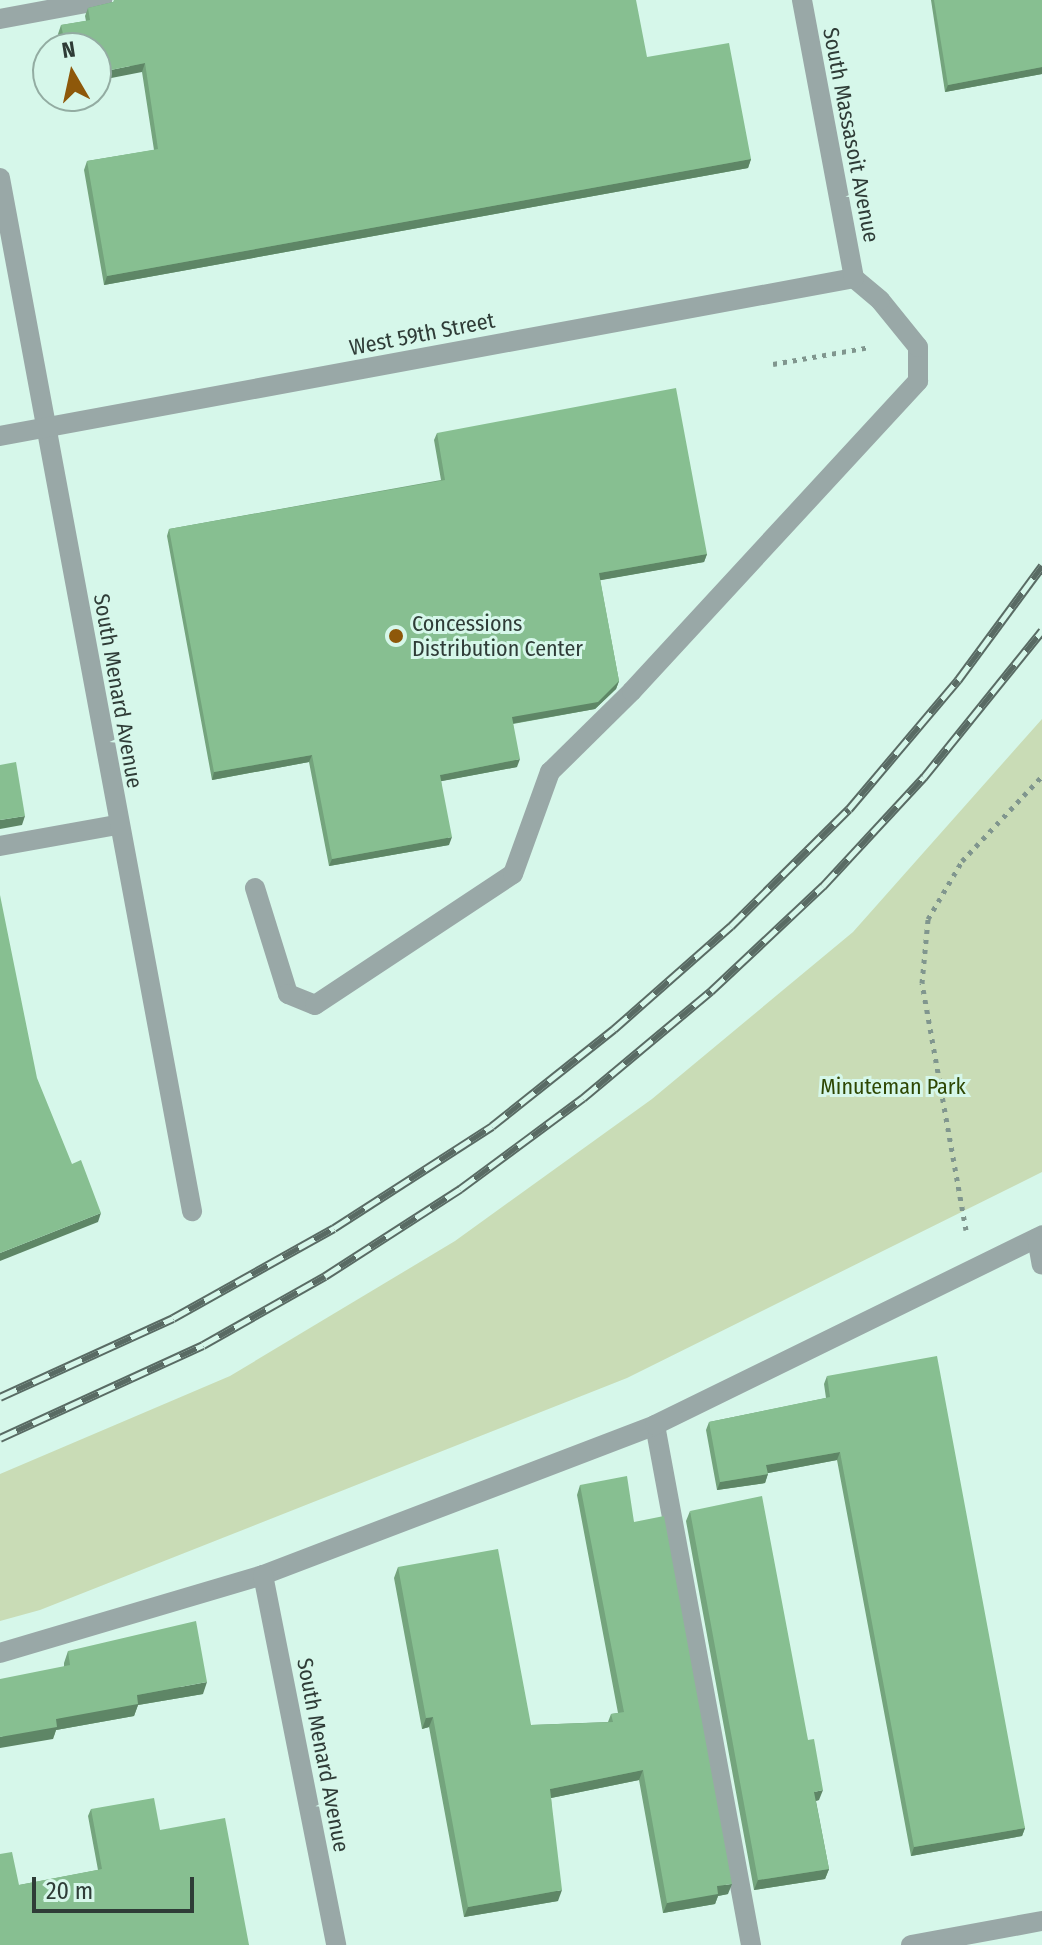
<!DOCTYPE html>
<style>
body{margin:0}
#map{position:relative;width:1042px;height:1945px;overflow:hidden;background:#d6f7ea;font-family:"Fira Sans Condensed",sans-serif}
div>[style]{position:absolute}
.green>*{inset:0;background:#c9dcb6}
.path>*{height:5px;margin-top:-2.5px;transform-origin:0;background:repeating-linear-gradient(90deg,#80968e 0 4px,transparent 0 10px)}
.lane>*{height:20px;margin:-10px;padding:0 10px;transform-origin:10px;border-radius:10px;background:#99a8a7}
.street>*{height:20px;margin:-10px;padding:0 10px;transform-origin:10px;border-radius:10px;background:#99a8a7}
.rail>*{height:9px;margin-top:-4.5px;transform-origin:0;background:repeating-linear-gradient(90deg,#d6f7ea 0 18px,#596b64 0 36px);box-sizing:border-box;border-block:2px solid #596b64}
.wall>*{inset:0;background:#74a47d}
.shaded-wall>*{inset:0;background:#5e8666}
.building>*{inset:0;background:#87bf91}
.dots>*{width:22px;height:22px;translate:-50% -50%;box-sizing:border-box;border:4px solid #d6f7ea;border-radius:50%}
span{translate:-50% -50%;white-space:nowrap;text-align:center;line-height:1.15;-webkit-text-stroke:6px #d6f7ea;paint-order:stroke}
.street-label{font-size:22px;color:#2f3c37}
.poi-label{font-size:22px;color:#2f3c37}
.left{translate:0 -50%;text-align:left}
.park-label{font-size:22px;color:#2e4703}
.north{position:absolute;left:32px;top:32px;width:80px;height:80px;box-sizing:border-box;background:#d6f7ea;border:2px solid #93aca2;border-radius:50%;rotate:351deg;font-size:22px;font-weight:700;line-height:32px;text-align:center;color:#2f3c37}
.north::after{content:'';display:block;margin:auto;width:28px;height:36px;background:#8e580a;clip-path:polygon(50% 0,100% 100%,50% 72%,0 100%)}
.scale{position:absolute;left:32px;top:1877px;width:162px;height:36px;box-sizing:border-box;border:4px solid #2f3c37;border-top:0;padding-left:10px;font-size:24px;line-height:28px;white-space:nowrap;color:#2f3c37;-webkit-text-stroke:6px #d6f7ea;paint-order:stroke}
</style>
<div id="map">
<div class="green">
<div style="clip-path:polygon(1042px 719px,1042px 1172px,627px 1378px,40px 1610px,0 1621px,0 1474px,230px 1376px,455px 1241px,652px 1099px,853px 932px)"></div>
</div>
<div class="path">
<div style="left:773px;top:364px;width:98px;rotate:-9.9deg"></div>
<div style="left:966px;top:1230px;width:251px;rotate:-100.1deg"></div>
<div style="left:922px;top:983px;width:64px;rotate:-84.6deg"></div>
<div style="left:928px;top:919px;width:67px;rotate:-59.6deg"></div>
<div style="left:962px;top:861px;width:117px;rotate:-46.7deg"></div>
</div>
<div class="lane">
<div style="left:0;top:19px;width:104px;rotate:-10.6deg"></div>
<div style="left:0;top:846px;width:119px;rotate:-10.2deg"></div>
<div style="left:255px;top:888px;width:111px;rotate:72.7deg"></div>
<div style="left:288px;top:994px;width:29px;rotate:22deg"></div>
<div style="left:315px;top:1005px;width:237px;rotate:-33.5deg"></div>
<div style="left:513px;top:874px;width:109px;rotate:-70.1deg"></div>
<div style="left:550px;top:772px;width:115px;rotate:-44.6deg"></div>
<div style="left:632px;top:691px;width:422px;rotate:-47.3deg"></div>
<div style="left:918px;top:381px;width:34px;rotate:-90deg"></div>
<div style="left:918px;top:347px;width:60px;rotate:-129deg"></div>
<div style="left:880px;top:300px;width:34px;rotate:-140deg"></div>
<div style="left:655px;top:1425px;width:529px;rotate:79.54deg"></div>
<div style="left:0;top:1653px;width:274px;rotate:-16.5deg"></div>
<div style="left:263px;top:1575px;width:420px;rotate:-20.9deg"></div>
<div style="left:655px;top:1425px;width:431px;rotate:-26.1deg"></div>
</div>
<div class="street">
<div style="left:0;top:178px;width:1051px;rotate:79.47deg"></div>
<div style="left:0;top:436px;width:868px;rotate:-10.48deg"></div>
<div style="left:854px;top:278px;width:283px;rotate:-100.6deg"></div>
<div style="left:1037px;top:1238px;width:27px;rotate:80deg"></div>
<div style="left:263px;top:1575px;width:377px;rotate:78.8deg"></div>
<div style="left:911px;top:1945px;width:133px;rotate:-10.4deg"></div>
</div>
<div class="rail">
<div style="left:0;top:1397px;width:190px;rotate:-24.5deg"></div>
<div style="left:173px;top:1318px;width:184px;rotate:-29.2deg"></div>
<div style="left:334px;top:1228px;width:188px;rotate:-32.8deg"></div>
<div style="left:492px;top:1126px;width:156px;rotate:-38.5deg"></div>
<div style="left:614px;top:1029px;width:156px;rotate:-41.4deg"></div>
<div style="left:731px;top:926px;width:166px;rotate:-44.8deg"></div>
<div style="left:849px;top:809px;width:169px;rotate:-49.8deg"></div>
<div style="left:958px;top:680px;width:142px;rotate:-53.6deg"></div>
<div style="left:0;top:1438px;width:223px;rotate:-24.6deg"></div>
<div style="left:203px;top:1345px;width:140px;rotate:-29.5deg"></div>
<div style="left:325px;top:1276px;width:161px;rotate:-32.8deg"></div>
<div style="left:460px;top:1189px;width:153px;rotate:-36.5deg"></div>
<div style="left:583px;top:1098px;width:167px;rotate:-39.9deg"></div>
<div style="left:711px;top:991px;width:154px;rotate:-43.2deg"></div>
<div style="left:823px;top:886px;width:149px;rotate:-47.2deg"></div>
<div style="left:924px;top:777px;width:188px;rotate:-51.1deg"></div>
</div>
<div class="wall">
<div style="clip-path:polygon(931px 0,1042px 0,1042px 74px,945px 92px)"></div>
<div style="clip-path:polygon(113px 2px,647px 57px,751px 159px,748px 168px,104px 285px,84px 170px,87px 161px,154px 150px,142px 72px,96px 48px,61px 48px,58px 34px,61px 25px,86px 21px,85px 16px,88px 8px)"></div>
<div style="clip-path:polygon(437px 433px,707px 554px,704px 562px,600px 580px,619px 681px,616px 689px,595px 709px,513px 724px,517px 767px,441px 781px,449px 845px,329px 866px,309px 762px,212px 780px,167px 536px,169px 529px,441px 480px,434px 440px)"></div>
<div style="clip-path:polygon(827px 1376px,1025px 1828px,1022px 1836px,911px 1856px,837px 1460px,768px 1473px,765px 1483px,717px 1490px,706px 1430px,709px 1422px,826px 1398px,824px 1384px)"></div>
<div style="clip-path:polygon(580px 1485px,634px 1522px,728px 1894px,718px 1896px,715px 1904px,663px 1913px,639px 1780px,551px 1798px,558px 1901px,464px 1917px,429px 1727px,422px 1729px,394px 1578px,398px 1567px,531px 1725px,608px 1722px,611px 1714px,618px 1713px,577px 1495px)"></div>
<div style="clip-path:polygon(690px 1511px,819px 1800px,816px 1801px,829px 1869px,825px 1879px,754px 1890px,686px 1521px)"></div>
<div style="clip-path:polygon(68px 1651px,203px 1694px,138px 1705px,134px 1716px,56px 1730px,53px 1739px,64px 1666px,64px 1663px)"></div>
<div style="clip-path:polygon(91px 1809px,160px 1830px,249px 1945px,19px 1885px,98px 1870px,88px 1816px)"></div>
</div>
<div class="shaded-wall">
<div style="clip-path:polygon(145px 63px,142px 72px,96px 81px,96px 73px)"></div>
<div style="clip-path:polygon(1042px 67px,1042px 74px,945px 92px,948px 85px)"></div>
<div style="clip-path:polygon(751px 159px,748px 168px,104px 285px,107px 276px)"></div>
<div style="clip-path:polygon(707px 554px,704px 562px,596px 581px,599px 573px)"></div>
<div style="clip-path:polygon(619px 681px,616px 689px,595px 709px,510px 724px,512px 717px)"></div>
<div style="clip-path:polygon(312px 755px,309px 762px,212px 780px,214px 772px)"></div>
<div style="clip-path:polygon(520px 759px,517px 767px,437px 782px,440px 775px)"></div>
<div style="clip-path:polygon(25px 816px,22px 825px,0 829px,0 820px)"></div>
<div style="clip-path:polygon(452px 837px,449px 845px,329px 866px,332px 859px)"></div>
<div style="clip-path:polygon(101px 1213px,98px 1222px,0 1261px,0 1253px)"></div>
<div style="clip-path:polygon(840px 1452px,837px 1460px,763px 1474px,766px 1465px)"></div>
<div style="clip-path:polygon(768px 1474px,765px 1483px,717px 1490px,720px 1482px)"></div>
<div style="clip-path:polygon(207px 1682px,203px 1694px,138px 1705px,134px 1716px,56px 1730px,53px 1739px,0 1748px,0 1737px,56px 1719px,137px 1695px)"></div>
<div style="clip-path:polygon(433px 1717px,429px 1727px,422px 1729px,426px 1718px)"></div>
<div style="clip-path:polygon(643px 1770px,639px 1780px,546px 1799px,550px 1789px)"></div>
<div style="clip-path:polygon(823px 1790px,819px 1800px,810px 1802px,814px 1792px)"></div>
<div style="clip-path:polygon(1025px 1828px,1022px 1836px,911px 1856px,914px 1847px)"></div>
<div style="clip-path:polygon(829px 1869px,825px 1879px,754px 1890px,758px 1880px)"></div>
<div style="clip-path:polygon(732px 1884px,728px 1894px,718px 1896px,715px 1904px,663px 1913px,667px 1903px,717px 1886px)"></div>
<div style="clip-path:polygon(562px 1890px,558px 1901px,464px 1917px,468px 1907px)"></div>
</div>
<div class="building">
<div style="clip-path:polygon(114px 0,636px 0,647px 57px,729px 43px,751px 159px,107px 276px,87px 161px,158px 149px,145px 63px,96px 73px,96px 48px,66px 48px,61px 25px,90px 20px,88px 8px,113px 2px)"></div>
<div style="clip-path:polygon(934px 0,1042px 0,1042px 67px,948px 85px)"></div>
<div style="clip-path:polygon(676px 388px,707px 554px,599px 573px,619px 681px,598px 702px,512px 717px,520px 759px,440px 775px,452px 837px,332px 859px,312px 755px,214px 772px,169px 529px,445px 480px,437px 433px)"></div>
<div style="clip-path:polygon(16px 762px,25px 816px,0 820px,0 765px)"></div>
<div style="clip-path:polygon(0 895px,37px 1078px,72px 1164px,81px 1160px,101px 1213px,0 1253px)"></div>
<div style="clip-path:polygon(937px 1356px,1025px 1828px,914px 1847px,840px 1452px,766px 1465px,768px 1474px,720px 1482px,709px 1422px,830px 1397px,827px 1376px)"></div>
<div style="clip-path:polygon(627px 1476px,634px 1522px,664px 1516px,732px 1884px,717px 1886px,718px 1894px,667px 1903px,643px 1770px,550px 1789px,562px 1890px,468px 1907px,433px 1717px,426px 1718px,398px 1567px,498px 1549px,531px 1725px,613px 1722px,611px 1714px,624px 1712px,580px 1485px)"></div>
<div style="clip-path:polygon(762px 1496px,808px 1740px,814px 1739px,823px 1790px,814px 1792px,829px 1869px,758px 1880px,690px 1511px)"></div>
<div style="clip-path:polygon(196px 1621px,207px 1682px,137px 1695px,138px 1704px,56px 1719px,57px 1727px,0 1737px,0 1679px,70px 1665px,68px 1651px)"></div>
<div style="clip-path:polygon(154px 1798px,160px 1830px,225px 1818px,249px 1945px,0 1945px,0 1854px,12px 1852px,19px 1885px,102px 1869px,91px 1809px)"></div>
</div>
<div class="dots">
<div style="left:396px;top:636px;background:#8e580a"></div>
</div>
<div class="street-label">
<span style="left:851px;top:135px;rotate:79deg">South Massasoit Avenue</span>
<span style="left:422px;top:334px;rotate:-11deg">West 59th Street</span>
<span style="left:118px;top:691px;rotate:80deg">South Menard Avenue</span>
<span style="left:323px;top:1755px;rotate:79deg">South Menard Avenue</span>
</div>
<div class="poi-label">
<span class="left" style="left:412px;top:636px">Concessions<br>Distribution Center</span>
</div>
<div class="park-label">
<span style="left:893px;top:1087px">Minuteman Park</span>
</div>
<div class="north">N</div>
<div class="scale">20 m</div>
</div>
